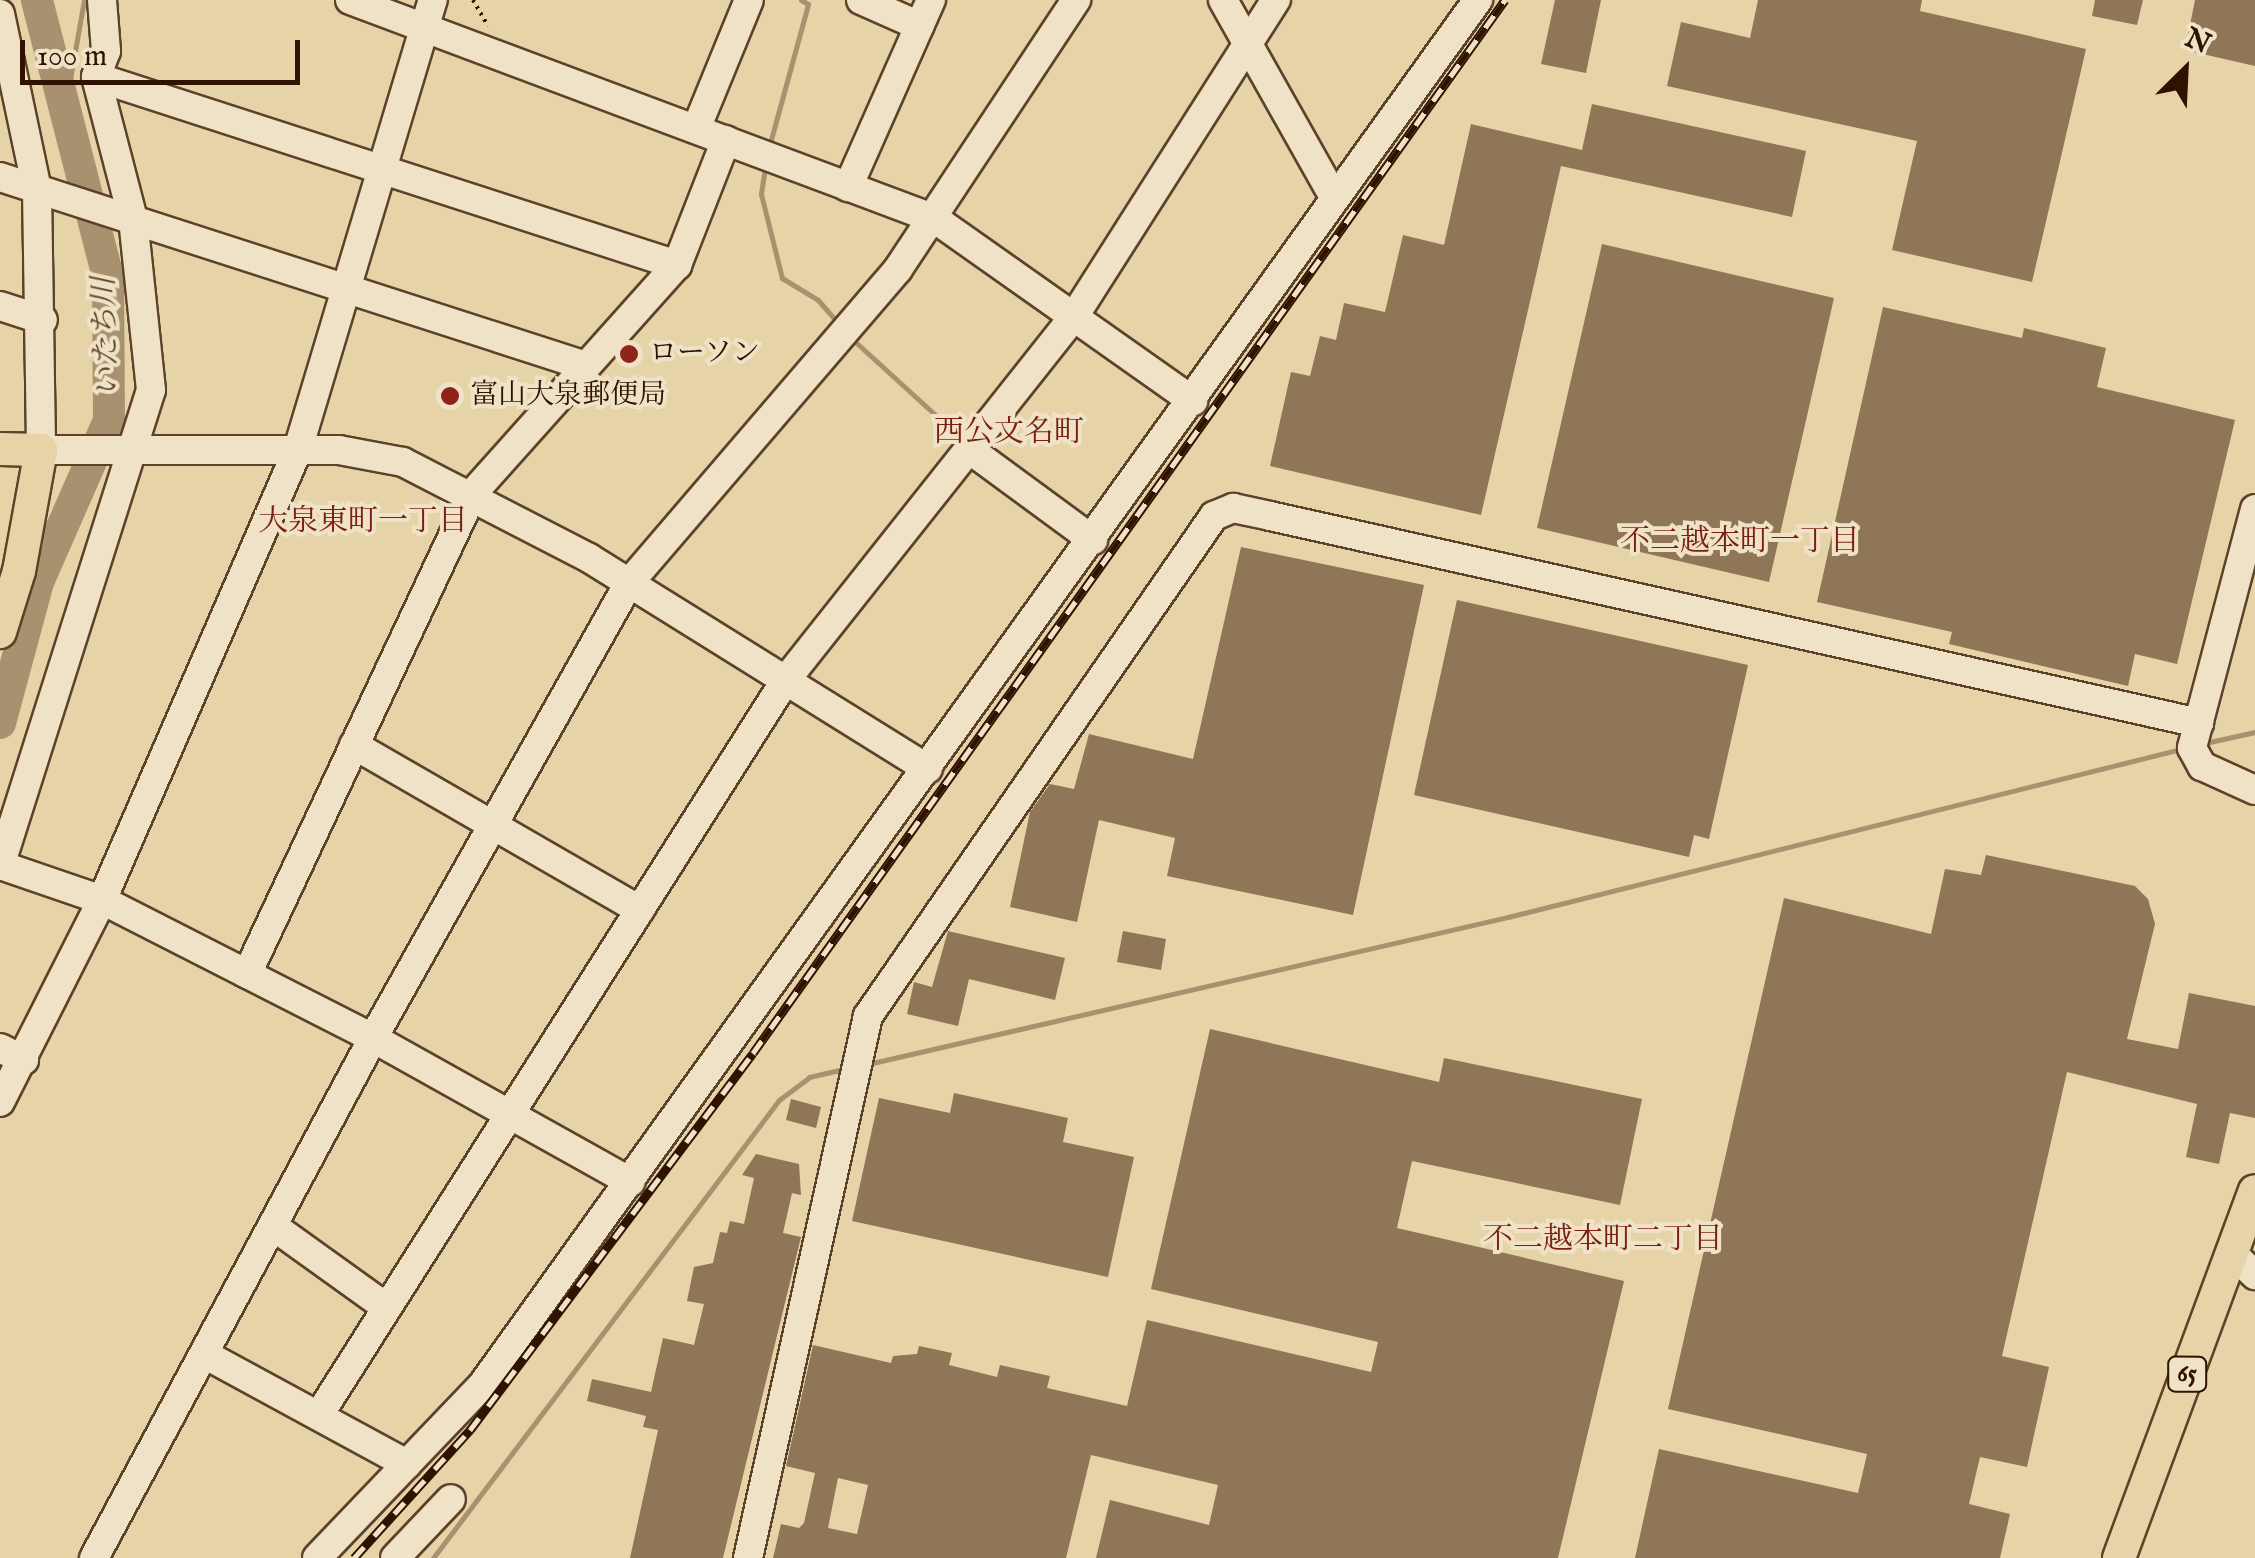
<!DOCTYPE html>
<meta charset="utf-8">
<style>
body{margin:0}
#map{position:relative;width:2255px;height:1558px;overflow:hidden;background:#e6d3a8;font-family:"IM FELL English","Noto Serif JP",serif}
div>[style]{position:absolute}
.stream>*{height:5px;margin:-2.5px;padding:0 2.5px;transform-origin:2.5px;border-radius:2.5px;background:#a8916f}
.river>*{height:32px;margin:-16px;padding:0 16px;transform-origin:16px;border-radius:16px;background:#a8916f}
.building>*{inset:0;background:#8e7657}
.path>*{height:4px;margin-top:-2px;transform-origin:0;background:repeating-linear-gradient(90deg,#2f1200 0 2.5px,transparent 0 7.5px)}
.roads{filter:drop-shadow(2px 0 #5d422a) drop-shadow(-2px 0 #5d422a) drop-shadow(0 2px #5d422a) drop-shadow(0 -2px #5d422a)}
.minor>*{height:28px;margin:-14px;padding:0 14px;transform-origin:14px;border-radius:14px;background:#efe2c6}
.major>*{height:32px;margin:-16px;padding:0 16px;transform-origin:16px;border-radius:16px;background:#e6d3a8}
.rail>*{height:9px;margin-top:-4.5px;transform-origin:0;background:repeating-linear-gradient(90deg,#efe2c6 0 15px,#2f1200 0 30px);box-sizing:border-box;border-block:2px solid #2f1200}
.dots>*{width:28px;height:28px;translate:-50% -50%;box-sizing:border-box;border:5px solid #efe2c6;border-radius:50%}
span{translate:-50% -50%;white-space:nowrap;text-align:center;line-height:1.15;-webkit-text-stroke:8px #efe2c6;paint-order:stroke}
.shield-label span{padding:2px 8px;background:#efe2c6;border:2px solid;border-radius:8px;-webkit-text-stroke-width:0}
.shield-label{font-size:25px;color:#2f1200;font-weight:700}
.poi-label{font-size:28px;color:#2f1200}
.left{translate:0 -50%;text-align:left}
.water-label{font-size:30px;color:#5f452c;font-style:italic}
.neighbourhood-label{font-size:30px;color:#7a1f14}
.north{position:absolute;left:2135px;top:20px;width:100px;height:100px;-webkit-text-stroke:8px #efe2c6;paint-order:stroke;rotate:24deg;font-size:28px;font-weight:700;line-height:40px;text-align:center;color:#2f1200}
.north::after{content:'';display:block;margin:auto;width:35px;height:45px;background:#2f1200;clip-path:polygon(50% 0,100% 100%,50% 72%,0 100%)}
.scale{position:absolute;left:20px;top:40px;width:280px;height:45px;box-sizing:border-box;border:5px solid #2f1200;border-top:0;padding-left:12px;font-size:30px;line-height:35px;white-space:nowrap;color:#2f1200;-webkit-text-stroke:8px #efe2c6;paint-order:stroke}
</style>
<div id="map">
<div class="stream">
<div style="left:66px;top:102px;width:104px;rotate:-80deg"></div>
<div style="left:769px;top:147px;width:148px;rotate:-74.7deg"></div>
<div style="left:808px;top:4px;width:8px;rotate:-150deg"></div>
<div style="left:765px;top:168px;width:26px;rotate:99deg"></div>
<div style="left:761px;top:194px;width:87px;rotate:76deg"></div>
<div style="left:782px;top:278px;width:42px;rotate:31.4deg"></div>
<div style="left:818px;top:300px;width:33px;rotate:49deg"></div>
<div style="left:850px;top:337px;width:142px;rotate:42.4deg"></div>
<div style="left:2205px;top:743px;width:51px;rotate:-12.4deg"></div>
<div style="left:868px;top:1064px;width:657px;rotate:-12.94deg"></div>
<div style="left:1508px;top:917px;width:698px;rotate:-14.02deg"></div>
<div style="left:433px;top:1558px;width:574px;rotate:-52.93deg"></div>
<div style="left:779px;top:1100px;width:38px;rotate:-37deg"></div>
<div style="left:809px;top:1077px;width:40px;rotate:-13deg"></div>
</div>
<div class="river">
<div style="left:0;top:723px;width:146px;rotate:-74.9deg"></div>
<div style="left:38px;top:582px;width:177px;rotate:-66.3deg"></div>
<div style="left:109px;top:420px;width:143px;rotate:-90.4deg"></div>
<div style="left:108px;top:277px;width:286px;rotate:-104.4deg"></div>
</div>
<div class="building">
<div style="clip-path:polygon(1555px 0,1601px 0,1586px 73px,1541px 64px)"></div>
<div style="clip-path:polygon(1758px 0,1922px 0,1920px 11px,2086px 49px,2032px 282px,1892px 250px,1917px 141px,1667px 86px,1681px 22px,1750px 38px)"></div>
<div style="clip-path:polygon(2095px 0,2143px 0,2137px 25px,2092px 16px)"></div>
<div style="clip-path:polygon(2195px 0,2255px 0,2255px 66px,2185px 50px)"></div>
<div style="clip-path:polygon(1592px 104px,1806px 151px,1792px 217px,1561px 166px,1481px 515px,1270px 466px,1291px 372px,1310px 376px,1320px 336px,1336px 340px,1344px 303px,1385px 312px,1403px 235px,1444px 245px,1471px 124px,1582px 150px)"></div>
<div style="clip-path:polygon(1602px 244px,1834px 298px,1769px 582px,1537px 528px)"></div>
<div style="clip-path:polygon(1883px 307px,2022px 338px,2024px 328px,2106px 348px,2097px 387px,2235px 420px,2177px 664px,2135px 654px,2128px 686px,1949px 644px,1952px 632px,1817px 602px)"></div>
<div style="clip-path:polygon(1241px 547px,1424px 585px,1353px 915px,1167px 876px,1175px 838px,1099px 820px,1077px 922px,1010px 907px,1030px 812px,1050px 784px,1074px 789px,1089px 734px,1193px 759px)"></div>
<div style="clip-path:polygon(1457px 600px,1748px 665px,1709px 839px,1694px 835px,1689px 857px,1414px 795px)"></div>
<div style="clip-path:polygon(1986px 855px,2135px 886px,2148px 899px,2155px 924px,2127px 1039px,2178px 1049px,2189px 993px,2255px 1006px,2255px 1118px,2230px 1113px,2219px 1164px,2186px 1157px,2197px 1104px,2067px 1072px,2002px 1356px,2049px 1367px,2027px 1467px,1980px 1457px,1969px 1504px,2010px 1514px,2000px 1558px,1635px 1558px,1659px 1449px,1858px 1493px,1867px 1454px,1668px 1409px,1784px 898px,1931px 934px,1945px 869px,1981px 875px)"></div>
<div style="clip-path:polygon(948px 931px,1065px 958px,1055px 1000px,969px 979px,958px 1026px,907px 1014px,914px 982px,932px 987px)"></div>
<div style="clip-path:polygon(1123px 931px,1166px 939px,1161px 970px,1117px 962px)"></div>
<div style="clip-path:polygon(evenodd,1210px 1029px,1439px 1082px,1444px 1058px,1642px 1099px,1620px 1205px,1412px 1161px,1397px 1228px,1624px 1281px,1558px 1558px,1096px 1558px,1110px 1500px,1209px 1525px,1218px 1485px,1091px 1455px,1066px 1558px,773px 1558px,781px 1524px,799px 1528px,804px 1523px,815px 1473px,786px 1466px,813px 1345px,891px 1363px,893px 1356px,917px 1354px,919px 1346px,952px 1353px,949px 1365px,997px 1377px,1000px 1365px,1018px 1369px,1050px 1376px,1047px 1388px,1127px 1406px,1147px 1320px,1371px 1372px,1378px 1342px,1151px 1289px,1210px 1029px,838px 1478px,868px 1485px,857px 1534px,828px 1528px,838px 1478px)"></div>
<div style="clip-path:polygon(954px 1093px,1068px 1118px,1063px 1142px,1134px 1157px,1108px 1277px,852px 1221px,879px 1098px,950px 1113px)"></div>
<div style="clip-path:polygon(791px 1099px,821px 1107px,816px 1128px,786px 1120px)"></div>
<div style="clip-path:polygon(756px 1154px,799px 1164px,801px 1195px,792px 1193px,783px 1233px,801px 1237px,723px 1558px,630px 1558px,658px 1430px,643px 1427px,646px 1416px,587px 1401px,592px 1379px,651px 1392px,663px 1338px,694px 1345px,704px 1304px,687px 1301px,694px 1267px,713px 1263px,720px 1232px,727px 1233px,730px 1221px,744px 1224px,754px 1178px,742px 1175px)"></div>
</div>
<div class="path">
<div style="left:473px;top:0;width:30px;rotate:60deg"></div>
</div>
<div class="roads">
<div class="minor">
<div style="left:350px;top:0;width:625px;rotate:20.52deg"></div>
<div style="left:935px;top:219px;width:316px;rotate:35.2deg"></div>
<div style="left:861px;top:0;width:64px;rotate:23.8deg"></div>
<div style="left:1223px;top:0;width:226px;rotate:60.6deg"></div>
<div style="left:0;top:14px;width:180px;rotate:78.1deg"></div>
<div style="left:37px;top:190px;width:260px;rotate:89.1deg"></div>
<div style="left:41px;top:450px;width:298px"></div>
<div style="left:339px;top:450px;width:65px;rotate:10.6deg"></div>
<div style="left:403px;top:462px;width:209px;rotate:27.3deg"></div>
<div style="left:589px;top:558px;width:399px;rotate:31.9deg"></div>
<div style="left:96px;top:77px;width:611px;rotate:17.93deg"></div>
<div style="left:696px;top:129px;width:139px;rotate:-67.7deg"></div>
<div style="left:0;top:177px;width:616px;rotate:17.88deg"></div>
<div style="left:848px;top:187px;width:205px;rotate:-66.1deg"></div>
<div style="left:0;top:306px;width:45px;rotate:18deg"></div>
<div style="left:969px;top:449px;width:154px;rotate:36.3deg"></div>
<div style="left:2255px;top:509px;width:247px;rotate:104.8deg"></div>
<div style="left:2192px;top:748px;width:21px;rotate:61deg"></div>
<div style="left:2202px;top:766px;width:58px;rotate:24.4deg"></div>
<div style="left:354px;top:745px;width:330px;rotate:30deg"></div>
<div style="left:0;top:865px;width:108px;rotate:18.9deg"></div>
<div style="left:102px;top:900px;width:304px;rotate:27deg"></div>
<div style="left:373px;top:1038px;width:295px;rotate:29.2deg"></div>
<div style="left:0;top:866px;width:499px;rotate:-72.4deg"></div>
<div style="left:151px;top:390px;width:172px;rotate:-96deg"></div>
<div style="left:133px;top:219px;width:147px;rotate:-104.6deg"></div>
<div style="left:96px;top:77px;width:28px;rotate:-69deg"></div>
<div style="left:106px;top:51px;width:51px;rotate:-94.5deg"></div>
<div style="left:247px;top:974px;width:531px;rotate:-64.83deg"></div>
<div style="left:473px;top:493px;width:306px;rotate:-48.2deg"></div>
<div style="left:677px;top:265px;width:134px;rotate:-68.6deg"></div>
<div style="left:0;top:1048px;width:27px;rotate:27deg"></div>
<div style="left:0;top:1102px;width:226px;rotate:-63.2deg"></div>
<div style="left:102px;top:900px;width:492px;rotate:-66.5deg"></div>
<div style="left:298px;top:449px;width:469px;rotate:-73.3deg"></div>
<div style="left:273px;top:1226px;width:140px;rotate:35.7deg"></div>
<div style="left:2232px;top:1253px;width:32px;rotate:44deg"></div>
<div style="left:204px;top:1354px;width:231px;rotate:28.5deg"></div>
<div style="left:319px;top:1415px;width:869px;rotate:-57.59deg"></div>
<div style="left:785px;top:681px;width:467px;rotate:-51.6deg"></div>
<div style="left:1075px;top:315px;width:374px;rotate:-57.5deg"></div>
<div style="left:94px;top:1558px;width:590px;rotate:-61.78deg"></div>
<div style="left:373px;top:1038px;width:522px;rotate:-60.64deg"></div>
<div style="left:629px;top:583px;width:413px;rotate:-49.4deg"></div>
<div style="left:898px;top:269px;width:323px;rotate:-56.5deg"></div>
<div style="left:317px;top:1558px;width:240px;rotate:-46.3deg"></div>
<div style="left:483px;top:1384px;width:1705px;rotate:-54.29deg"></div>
<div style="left:395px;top:1558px;width:81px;rotate:-46.5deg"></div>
<div style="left:748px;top:1558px;width:555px;rotate:-77.52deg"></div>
<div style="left:868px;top:1016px;width:608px;rotate:-55.32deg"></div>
<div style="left:1214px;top:516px;width:21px;rotate:-23deg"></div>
<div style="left:1233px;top:508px;width:38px;rotate:12deg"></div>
<div style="left:1270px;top:516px;width:952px;rotate:12.56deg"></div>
</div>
<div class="major">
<div style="left:0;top:449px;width:41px;rotate:1.4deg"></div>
<div style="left:41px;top:450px;width:123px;rotate:100.3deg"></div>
<div style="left:19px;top:571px;width:64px;rotate:107.3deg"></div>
<div style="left:2119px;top:1558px;width:391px;rotate:-69.7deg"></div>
</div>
</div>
<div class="rail">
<div style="left:354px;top:1558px;width:173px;rotate:-47.8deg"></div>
<div style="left:470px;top:1430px;width:471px;rotate:-53.1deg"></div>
<div style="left:753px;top:1053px;width:1294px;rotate:-54.47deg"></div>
</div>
<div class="dots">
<div style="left:629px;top:354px;background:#8f2418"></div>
<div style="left:450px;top:396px;background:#8f2418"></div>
</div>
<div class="shield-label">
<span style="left:2187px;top:1374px">65</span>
</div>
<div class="poi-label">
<span class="left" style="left:649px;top:354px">ローソン</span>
<span class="left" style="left:470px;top:396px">富山大泉郵便局</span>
</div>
<div class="water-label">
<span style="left:107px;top:337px;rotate:-92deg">いたち川</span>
</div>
<div class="neighbourhood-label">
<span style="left:1009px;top:433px">西公文名町</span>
<span style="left:363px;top:522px">大泉東町一丁目</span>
<span style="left:1740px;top:542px">不二越本町一丁目</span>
<span style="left:1603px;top:1240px">不二越本町二丁目</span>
</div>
<div class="north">N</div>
<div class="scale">100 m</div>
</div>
